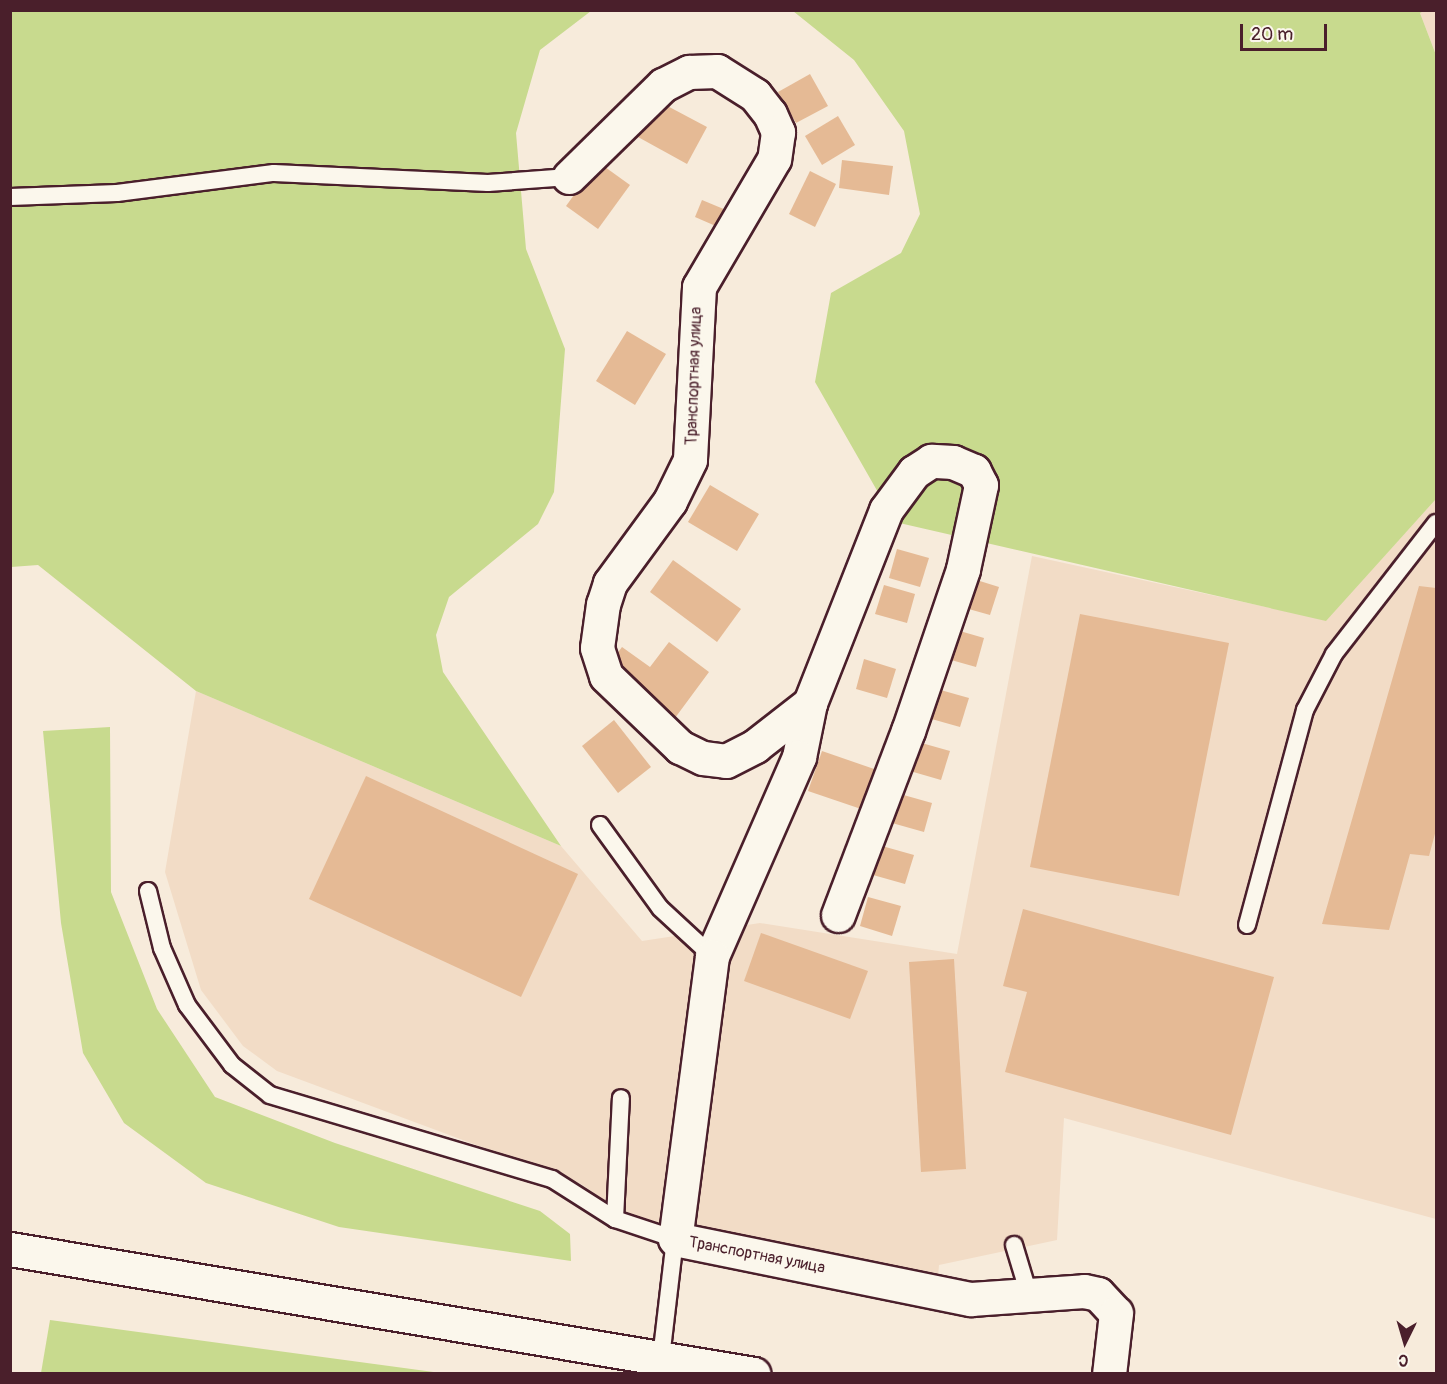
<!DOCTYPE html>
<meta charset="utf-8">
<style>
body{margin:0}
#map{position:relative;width:1447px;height:1384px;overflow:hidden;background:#f7ebdb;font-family:Pangolin,sans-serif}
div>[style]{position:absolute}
.built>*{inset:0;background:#f2dcc6}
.green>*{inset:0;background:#c8da8e}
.building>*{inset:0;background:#e5ba95}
.roads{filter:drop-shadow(2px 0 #4a1f2b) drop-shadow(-2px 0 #4a1f2b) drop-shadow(0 2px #4a1f2b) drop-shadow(0 -2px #4a1f2b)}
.lane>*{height:16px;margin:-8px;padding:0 8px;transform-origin:8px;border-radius:8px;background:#fbf7ec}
.street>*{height:33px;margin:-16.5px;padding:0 16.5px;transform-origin:16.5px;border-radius:16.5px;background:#fbf7ec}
.secondary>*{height:33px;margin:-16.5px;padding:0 16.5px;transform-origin:16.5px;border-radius:16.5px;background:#fbf7ec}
span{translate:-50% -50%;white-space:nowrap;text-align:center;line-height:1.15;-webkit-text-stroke:5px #fbf7ec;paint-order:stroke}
.street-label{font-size:16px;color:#4a1f2b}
.frame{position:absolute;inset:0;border:12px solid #4a1f2b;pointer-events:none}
.north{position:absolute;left:1375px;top:1312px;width:60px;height:60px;-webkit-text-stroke:4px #fbf7ec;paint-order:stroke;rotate:185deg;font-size:16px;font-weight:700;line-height:24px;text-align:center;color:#4a1f2b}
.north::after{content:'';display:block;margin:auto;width:21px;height:27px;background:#4a1f2b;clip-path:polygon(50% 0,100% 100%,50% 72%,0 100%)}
.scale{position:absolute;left:1240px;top:24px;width:87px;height:27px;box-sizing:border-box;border:3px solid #4a1f2b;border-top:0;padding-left:8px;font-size:18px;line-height:21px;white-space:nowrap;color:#4a1f2b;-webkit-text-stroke:4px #fbf7ec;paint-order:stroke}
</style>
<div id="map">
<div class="built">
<div style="clip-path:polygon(1424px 11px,1436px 11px,1436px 55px,1420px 13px)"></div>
<div style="clip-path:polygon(1436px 499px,1436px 1219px,1064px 1118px,1057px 1240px,939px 1265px,937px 1290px,640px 1225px,581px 1184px,277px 1071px,243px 1046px,201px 990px,165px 872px,196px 691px,561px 846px,642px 941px,760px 923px,957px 954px,1032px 556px,1326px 620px)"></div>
</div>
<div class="green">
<div style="clip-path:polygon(11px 11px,591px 11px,540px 50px,516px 133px,526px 249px,565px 349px,554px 492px,538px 524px,449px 597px,436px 635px,443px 672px,561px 846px,196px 691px,38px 565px,11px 567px)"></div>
<div style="clip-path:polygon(793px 11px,1424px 11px,1420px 13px,1436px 55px,1436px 499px,1326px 621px,895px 522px,815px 382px,831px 293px,901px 253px,920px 214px,904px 131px,854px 60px)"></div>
<div style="clip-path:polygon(110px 727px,111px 892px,157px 1009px,215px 1097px,335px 1143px,540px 1211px,570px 1234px,571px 1261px,339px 1227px,206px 1183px,124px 1123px,83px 1053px,61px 923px,43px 731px)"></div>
<div style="clip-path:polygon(50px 1320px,441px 1373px,41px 1373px)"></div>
</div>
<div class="building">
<div style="clip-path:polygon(810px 74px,828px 106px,796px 123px,778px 92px)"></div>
<div style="clip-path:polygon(658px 101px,707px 127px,687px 164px,638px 137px)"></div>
<div style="clip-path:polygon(838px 116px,855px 145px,822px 165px,805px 136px)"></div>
<div style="clip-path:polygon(842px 160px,893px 166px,889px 195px,839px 188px)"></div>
<div style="clip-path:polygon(598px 162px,630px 185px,598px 229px,566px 206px)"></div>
<div style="clip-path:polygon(810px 171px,836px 184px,815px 227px,789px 214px)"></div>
<div style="clip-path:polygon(702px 200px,726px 210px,718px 227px,695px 217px)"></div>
<div style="clip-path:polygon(627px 331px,666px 354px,635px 405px,596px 381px)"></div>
<div style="clip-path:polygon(710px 485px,759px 514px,737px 551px,688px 522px)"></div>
<div style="clip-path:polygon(897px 549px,929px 558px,920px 587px,889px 578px)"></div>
<div style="clip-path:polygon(673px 560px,741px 609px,717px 642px,650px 592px)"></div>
<div style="clip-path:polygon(967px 577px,999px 587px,990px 615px,958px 606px)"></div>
<div style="clip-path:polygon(884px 585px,915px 594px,907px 623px,875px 614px)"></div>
<div style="clip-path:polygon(1419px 586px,1436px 588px,1436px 830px,1429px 856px,1410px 854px,1389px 930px,1322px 924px)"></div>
<div style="clip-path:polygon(1080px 614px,1229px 643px,1179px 896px,1030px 867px)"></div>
<div style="clip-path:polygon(953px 629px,984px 638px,976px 667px,944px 658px)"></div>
<div style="clip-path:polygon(669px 642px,709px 672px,675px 718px,607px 667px,622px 647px,650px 667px)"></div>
<div style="clip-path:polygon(864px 659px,896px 669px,887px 698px,856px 689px)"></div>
<div style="clip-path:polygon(937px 689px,969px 698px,960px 727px,928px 718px)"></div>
<div style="clip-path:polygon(614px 720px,651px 767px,618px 793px,582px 746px)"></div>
<div style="clip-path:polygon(918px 742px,950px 751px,941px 780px,910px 771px)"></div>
<div style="clip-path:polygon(822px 751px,877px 770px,864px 810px,808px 791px)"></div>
<div style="clip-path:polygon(366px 776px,578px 874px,521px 997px,309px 899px)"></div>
<div style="clip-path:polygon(900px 794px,932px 803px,924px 832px,892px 823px)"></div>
<div style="clip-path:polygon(882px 846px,914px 855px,905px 884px,873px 875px)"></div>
<div style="clip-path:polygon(868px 897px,901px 906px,892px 936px,860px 926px)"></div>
<div style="clip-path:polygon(1023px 909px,1274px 977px,1231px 1135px,1005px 1072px,1027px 992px,1003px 986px)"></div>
<div style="clip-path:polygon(761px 933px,868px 971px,850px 1019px,744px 981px)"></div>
<div style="clip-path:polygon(954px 959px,966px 1169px,921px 1172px,909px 962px)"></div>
</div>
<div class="roads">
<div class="lane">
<div style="left:10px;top:197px;width:107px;rotate:-2.1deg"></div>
<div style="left:117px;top:193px;width:158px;rotate:-7.3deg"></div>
<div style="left:274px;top:173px;width:214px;rotate:2.7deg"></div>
<div style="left:488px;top:183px;width:81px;rotate:-4.2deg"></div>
<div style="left:600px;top:825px;width:102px;rotate:54.1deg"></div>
<div style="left:660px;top:908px;width:71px;rotate:42.7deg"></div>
<div style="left:148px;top:891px;width:59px;rotate:76.2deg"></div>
<div style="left:162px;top:948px;width:62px;rotate:66.3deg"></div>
<div style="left:187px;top:1005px;width:75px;rotate:53.1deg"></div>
<div style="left:232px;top:1065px;width:48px;rotate:38.3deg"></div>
<div style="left:270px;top:1095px;width:294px;rotate:16.6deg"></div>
<div style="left:552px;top:1179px;width:75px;rotate:32.4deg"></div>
<div style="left:615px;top:1219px;width:63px;rotate:18.4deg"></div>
<div style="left:675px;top:1239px;width:120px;rotate:96.7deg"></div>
<div style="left:1247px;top:925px;width:223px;rotate:-74.9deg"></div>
<div style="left:1305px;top:710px;width:63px;rotate:-62.6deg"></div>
<div style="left:1334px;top:654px;width:166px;rotate:-52.1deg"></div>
<div style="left:615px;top:1219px;width:121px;rotate:-87.2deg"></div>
<div style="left:1014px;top:1245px;width:55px;rotate:73.2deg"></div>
</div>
<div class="street">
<div style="left:569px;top:177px;width:132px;rotate:-44.4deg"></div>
<div style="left:663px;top:85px;width:29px;rotate:-27deg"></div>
<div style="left:689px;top:72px;width:28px;rotate:-2deg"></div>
<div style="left:717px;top:71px;width:45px;rotate:32.3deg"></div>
<div style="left:755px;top:95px;width:24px;rotate:52deg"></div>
<div style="left:770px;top:114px;width:20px;rotate:66deg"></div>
<div style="left:778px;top:132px;width:27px;rotate:98deg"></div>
<div style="left:774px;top:159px;width:148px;rotate:120.4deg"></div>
<div style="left:699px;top:287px;width:173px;rotate:93deg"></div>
<div style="left:690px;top:460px;width:46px;rotate:116deg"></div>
<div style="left:670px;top:501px;width:102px;rotate:126.2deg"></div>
<div style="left:610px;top:583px;width:22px;rotate:108deg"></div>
<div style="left:603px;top:604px;width:44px;rotate:97.8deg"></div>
<div style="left:597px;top:648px;width:29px;rotate:72deg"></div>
<div style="left:606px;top:676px;width:103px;rotate:43.8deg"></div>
<div style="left:680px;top:747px;width:25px;rotate:26deg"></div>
<div style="left:703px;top:758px;width:23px;rotate:7deg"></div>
<div style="left:726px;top:761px;width:33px;rotate:-27deg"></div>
<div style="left:755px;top:746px;width:70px;rotate:-38deg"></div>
<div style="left:838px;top:915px;width:197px;rotate:-69.2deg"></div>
<div style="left:908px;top:731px;width:171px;rotate:-71.2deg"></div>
<div style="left:963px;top:569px;width:86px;rotate:-77.9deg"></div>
<div style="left:981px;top:485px;width:16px;rotate:-117deg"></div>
<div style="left:974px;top:471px;width:23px;rotate:-157deg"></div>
<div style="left:953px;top:462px;width:22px;rotate:-177deg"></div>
<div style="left:931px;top:461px;width:20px;rotate:147deg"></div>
<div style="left:914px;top:472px;width:47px;rotate:126.4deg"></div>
<div style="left:886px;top:510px;width:207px;rotate:111.5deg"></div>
<div style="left:810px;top:703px;width:55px;rotate:101.5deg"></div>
<div style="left:799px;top:757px;width:217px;rotate:113.6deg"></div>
<div style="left:712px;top:956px;width:285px;rotate:97.4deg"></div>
<div style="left:675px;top:1239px;width:302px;rotate:11.5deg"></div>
<div style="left:971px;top:1299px;width:113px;rotate:-4deg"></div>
<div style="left:1084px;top:1291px;width:14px;rotate:12deg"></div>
<div style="left:1098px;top:1294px;width:26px;rotate:47deg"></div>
<div style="left:1116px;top:1313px;width:61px;rotate:96.5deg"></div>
</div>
<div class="secondary">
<div style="left:10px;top:1249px;width:754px;rotate:9.54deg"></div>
</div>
</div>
<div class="street-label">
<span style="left:694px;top:376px;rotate:-88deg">Транспортная улица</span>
<span style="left:757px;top:1255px;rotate:11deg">Транспортная улица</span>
</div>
<div class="frame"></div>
<div class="north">С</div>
<div class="scale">20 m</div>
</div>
